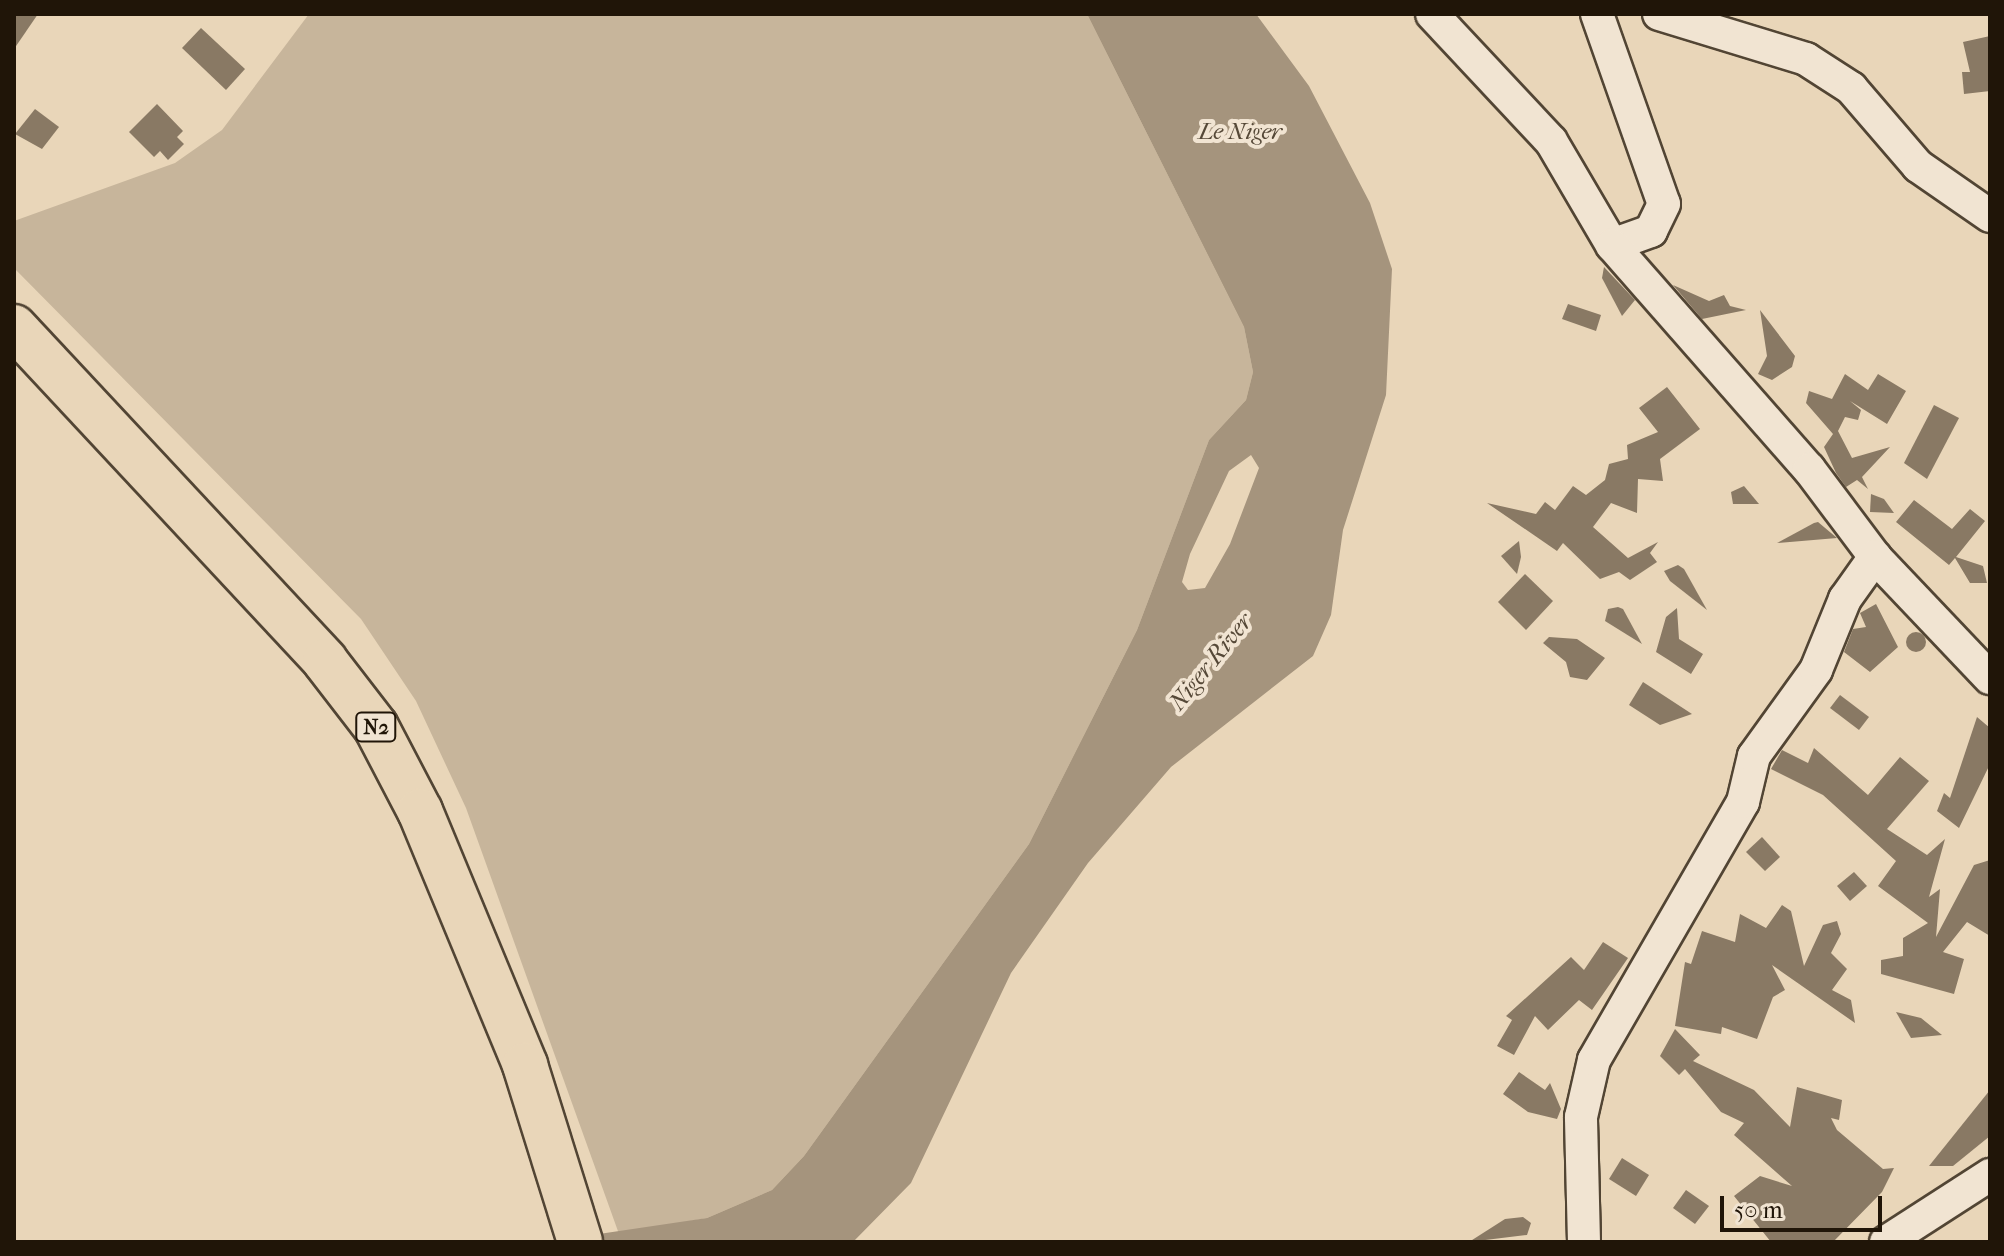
<!DOCTYPE html>
<style>
body{margin:0}
#map{position:relative;width:2004px;height:1256px;overflow:hidden;background:#e9d6b9;font-family:"IM FELL French Canon",serif}
div>[style]{position:absolute}
.green>*{inset:0;background:#c7b59b}
.water>*{inset:0;background:#a5947d}
.building>*{inset:0;background:#897964}
.round{border-radius:50%}
.roads{filter:drop-shadow(2px 0 #524534) drop-shadow(-2px 0 #524534) drop-shadow(0 2px #524534) drop-shadow(0 -2px #524534)}
.minor>*{height:32px;margin:-16px;padding:0 16px;transform-origin:16px;border-radius:16px;background:#f1e4d2}
.highway>*{height:44px;margin:-22px;padding:0 22px;transform-origin:22px;border-radius:22px;background:#e9d6b9}
span{translate:-50% -50%;white-space:nowrap;text-align:center;line-height:1.15;-webkit-text-stroke:8px #f1e4d2;paint-order:stroke}
.shield-label span{padding:2px 6px;background:#f1e4d2;border:2px solid;border-radius:6px;-webkit-text-stroke-width:0}
.shield-label{font-size:20px;color:#201508;font-weight:700}
.water-label{font-size:24px;color:#554837;font-style:italic}
.frame{position:absolute;inset:0;border:16px solid #201508;pointer-events:none}
.scale{position:absolute;left:1720px;top:1196px;width:162px;height:36px;box-sizing:border-box;border:4px solid #201508;border-top:0;padding-left:10px;font-size:24px;line-height:28px;white-space:nowrap;color:#201508;-webkit-text-stroke:6px #f1e4d2;paint-order:stroke}
</style>
<div id="map">
<div class="green">
<div style="clip-path:polygon(309px 14px,1087px 14px,1244px 327px,1253px 372px,1246px 400px,1209px 440px,1137px 630px,1029px 844px,804px 1156px,772px 1190px,707px 1218px,619px 1234px,466px 808px,416px 701px,361px 619px,14px 268px,14px 221px,175px 163px,222px 130px)"></div>
</div>
<div class="water">
<div style="clip-path:polygon(evenodd,1087px 14px,1256px 14px,1309px 86px,1370px 203px,1392px 269px,1386px 395px,1343px 530px,1331px 615px,1313px 656px,1171px 767px,1088px 863px,1011px 973px,911px 1183px,853px 1242px,545px 1242px,707px 1218px,772px 1190px,804px 1156px,1029px 844px,1137px 630px,1209px 440px,1246px 400px,1253px 372px,1244px 327px,1087px 14px,1251px 455px,1259px 468px,1230px 544px,1205px 588px,1188px 590px,1182px 582px,1190px 554px,1229px 471px,1251px 455px)"></div>
</div>
<div class="building">
<div style="clip-path:polygon(14px 14px,38px 14px,14px 49px)"></div>
<div style="clip-path:polygon(201px 28px,245px 69px,226px 90px,182px 48px)"></div>
<div style="clip-path:polygon(1990px 36px,1990px 91px,1964px 94px,1962px 72px,1970px 72px,1963px 42px)"></div>
<div style="clip-path:polygon(157px 104px,183px 131px,177px 137px,184px 144px,168px 160px,160px 151px,154px 157px,129px 132px)"></div>
<div style="clip-path:polygon(35px 109px,59px 127px,42px 149px,15px 134px)"></div>
<div style="clip-path:polygon(1604px 267px,1635px 300px,1622px 316px,1602px 278px)"></div>
<div style="clip-path:polygon(1673px 285px,1709px 301px,1724px 295px,1730px 306px,1746px 310px,1702px 319px)"></div>
<div style="clip-path:polygon(1568px 304px,1601px 315px,1596px 331px,1562px 319px)"></div>
<div style="clip-path:polygon(1760px 310px,1795px 356px,1792px 367px,1772px 380px,1758px 374px,1767px 356px)"></div>
<div style="clip-path:polygon(1845px 374px,1868px 390px,1878px 374px,1906px 391px,1887px 424px,1850px 401px,1861px 410px,1858px 420px,1845px 417px,1838px 431px,1852px 458px,1890px 447px,1862px 477px,1868px 489px,1857px 480px,1846px 487px,1836px 473px,1824px 447px,1833px 434px,1806px 403px,1809px 391px,1832px 399px)"></div>
<div style="clip-path:polygon(1667px 387px,1700px 429px,1660px 459px,1663px 481px,1638px 479px,1637px 513px,1611px 503px,1593px 527px,1628px 558px,1658px 542px,1650px 553px,1657px 562px,1630px 580px,1619px 572px,1600px 579px,1563px 543px,1557px 551px,1487px 503px,1536px 514px,1545px 502px,1555px 510px,1573px 486px,1586px 495px,1605px 480px,1609px 464px,1628px 459px,1627px 445px,1658px 432px,1639px 408px)"></div>
<div style="clip-path:polygon(1934px 405px,1959px 418px,1927px 479px,1904px 463px)"></div>
<div style="clip-path:polygon(1744px 486px,1759px 504px,1733px 504px,1731px 492px)"></div>
<div style="clip-path:polygon(1871px 494px,1884px 499px,1894px 513px,1870px 512px)"></div>
<div style="clip-path:polygon(1914px 500px,1952px 529px,1970px 509px,1985px 521px,1956px 557px,1983px 566px,1987px 583px,1970px 583px,1955px 558px,1949px 565px,1896px 522px)"></div>
<div style="clip-path:polygon(1818px 522px,1837px 538px,1777px 543px,1814px 523px)"></div>
<div style="clip-path:polygon(1519px 541px,1521px 557px,1517px 574px,1501px 556px)"></div>
<div style="clip-path:polygon(1678px 565px,1684px 569px,1707px 610px,1670px 581px,1664px 571px)"></div>
<div style="clip-path:polygon(1525px 574px,1553px 601px,1526px 630px,1498px 602px)"></div>
<div style="clip-path:polygon(1876px 604px,1898px 647px,1870px 672px,1844px 652px,1853px 629px,1866px 627px,1860px 613px)"></div>
<div style="clip-path:polygon(1618px 607px,1623px 609px,1642px 644px,1605px 621px,1608px 609px)"></div>
<div style="clip-path:polygon(1677px 608px,1679px 639px,1703px 654px,1691px 674px,1656px 652px,1666px 617px)"></div>
<div class="round" style="left:1906px;top:632px;width:20px;height:20px"></div>
<div style="clip-path:polygon(1549px 637px,1577px 639px,1605px 658px,1587px 680px,1570px 677px,1566px 662px,1543px 643px)"></div>
<div style="clip-path:polygon(1643px 682px,1692px 714px,1660px 725px,1629px 705px)"></div>
<div style="clip-path:polygon(1840px 695px,1869px 717px,1859px 730px,1830px 708px)"></div>
<div style="clip-path:polygon(1977px 717px,1990px 728px,1990px 764px,1959px 828px,1937px 811px,1944px 793px,1950px 798px)"></div>
<div style="clip-path:polygon(1814px 748px,1868px 795px,1900px 757px,1929px 781px,1887px 829px,1927px 855px,1945px 839px,1929px 897px,1940px 889px,1936px 937px,1974px 865px,1990px 860px,1990px 936px,1967px 922px,1943px 952px,1964px 959px,1954px 994px,1881px 974px,1881px 960px,1903px 956px,1903px 938px,1928px 923px,1878px 886px,1896px 861px,1823px 795px,1771px 769px,1782px 750px,1808px 763px)"></div>
<div style="clip-path:polygon(1762px 837px,1780px 857px,1765px 871px,1746px 852px)"></div>
<div style="clip-path:polygon(1854px 872px,1867px 886px,1850px 901px,1837px 886px)"></div>
<div style="clip-path:polygon(1782px 905px,1791px 911px,1804px 966px,1823px 925px,1837px 921px,1841px 934px,1831px 953px,1847px 969px,1832px 990px,1851px 1000px,1855px 1023px,1772px 965px,1785px 990px,1773px 997px,1757px 1039px,1722px 1027px,1721px 1034px,1675px 1026px,1685px 962px,1691px 964px,1702px 931px,1735px 942px,1740px 914px,1766px 928px)"></div>
<div style="clip-path:polygon(1603px 942px,1628px 958px,1592px 1010px,1579px 1000px,1548px 1030px,1535px 1016px,1514px 1055px,1497px 1046px,1512px 1020px,1506px 1016px,1571px 957px,1584px 970px)"></div>
<div style="clip-path:polygon(1896px 1012px,1921px 1018px,1942px 1035px,1911px 1038px)"></div>
<div style="clip-path:polygon(1675px 1029px,1700px 1055px,1693px 1061px,1754px 1090px,1790px 1127px,1797px 1087px,1842px 1100px,1839px 1120px,1831px 1118px,1837px 1130px,1883px 1169px,1894px 1168px,1882px 1192px,1833px 1242px,1771px 1242px,1734px 1196px,1760px 1176px,1792px 1186px,1734px 1135px,1744px 1123px,1721px 1112px,1685px 1069px,1679px 1075px,1660px 1056px)"></div>
<div style="clip-path:polygon(1519px 1072px,1545px 1090px,1550px 1083px,1561px 1109px,1557px 1119px,1528px 1112px,1503px 1094px)"></div>
<div style="clip-path:polygon(1990px 1090px,1990px 1136px,1953px 1166px,1929px 1166px)"></div>
<div style="clip-path:polygon(1622px 1158px,1649px 1175px,1636px 1196px,1609px 1179px)"></div>
<div style="clip-path:polygon(1686px 1190px,1709px 1206px,1695px 1224px,1673px 1208px)"></div>
<div style="clip-path:polygon(1523px 1217px,1531px 1223px,1527px 1235px,1469px 1242px,1505px 1219px)"></div>
</div>
<div class="roads">
<div class="minor">
<div style="left:1432px;top:14px;width:174px;rotate:46.9deg"></div>
<div style="left:1551px;top:141px;width:121px;rotate:59.6deg"></div>
<div style="left:1597px;top:14px;width:201px;rotate:70.6deg"></div>
<div style="left:1664px;top:204px;width:30px;rotate:116deg"></div>
<div style="left:1651px;top:231px;width:41px;rotate:160.3deg"></div>
<div style="left:1612px;top:245px;width:298px;rotate:48.7deg"></div>
<div style="left:1809px;top:469px;width:110px;rotate:53.1deg"></div>
<div style="left:1875px;top:557px;width:167px;rotate:46.5deg"></div>
<div style="left:1659px;top:14px;width:154px;rotate:17deg"></div>
<div style="left:1806px;top:59px;width:54px;rotate:32.8deg"></div>
<div style="left:1851px;top:88px;width:103px;rotate:49.3deg"></div>
<div style="left:1918px;top:166px;width:88px;rotate:34.8deg"></div>
<div style="left:1584px;top:1242px;width:125px;rotate:-91.4deg"></div>
<div style="left:1581px;top:1117px;width:58px;rotate:-77.2deg"></div>
<div style="left:1594px;top:1060px;width:298px;rotate:-60deg"></div>
<div style="left:1743px;top:802px;width:47px;rotate:-76.6deg"></div>
<div style="left:1754px;top:756px;width:106px;rotate:-54.2deg"></div>
<div style="left:1816px;top:670px;width:77px;rotate:-67.8deg"></div>
<div style="left:1845px;top:599px;width:52px;rotate:-54.5deg"></div>
<div style="left:1886px;top:1242px;width:124px;rotate:-32.8deg"></div>
</div>
<div class="highway">
<div style="left:14px;top:327px;width:456px;rotate:47deg"></div>
<div style="left:325px;top:661px;width:83px;rotate:52.3deg"></div>
<div style="left:376px;top:727px;width:95px;rotate:62.4deg"></div>
<div style="left:420px;top:811px;width:275px;rotate:67.5deg"></div>
<div style="left:525px;top:1065px;width:185px;rotate:72.7deg"></div>
</div>
</div>
<div class="shield-label">
<span style="left:376px;top:727px">N2</span>
</div>
<div class="water-label">
<span style="left:1240px;top:132px">Le Niger</span>
<span style="left:1211px;top:662px;rotate:-51deg">Niger River</span>
</div>
<div class="frame"></div>
<div class="scale">50 m</div>
</div>
